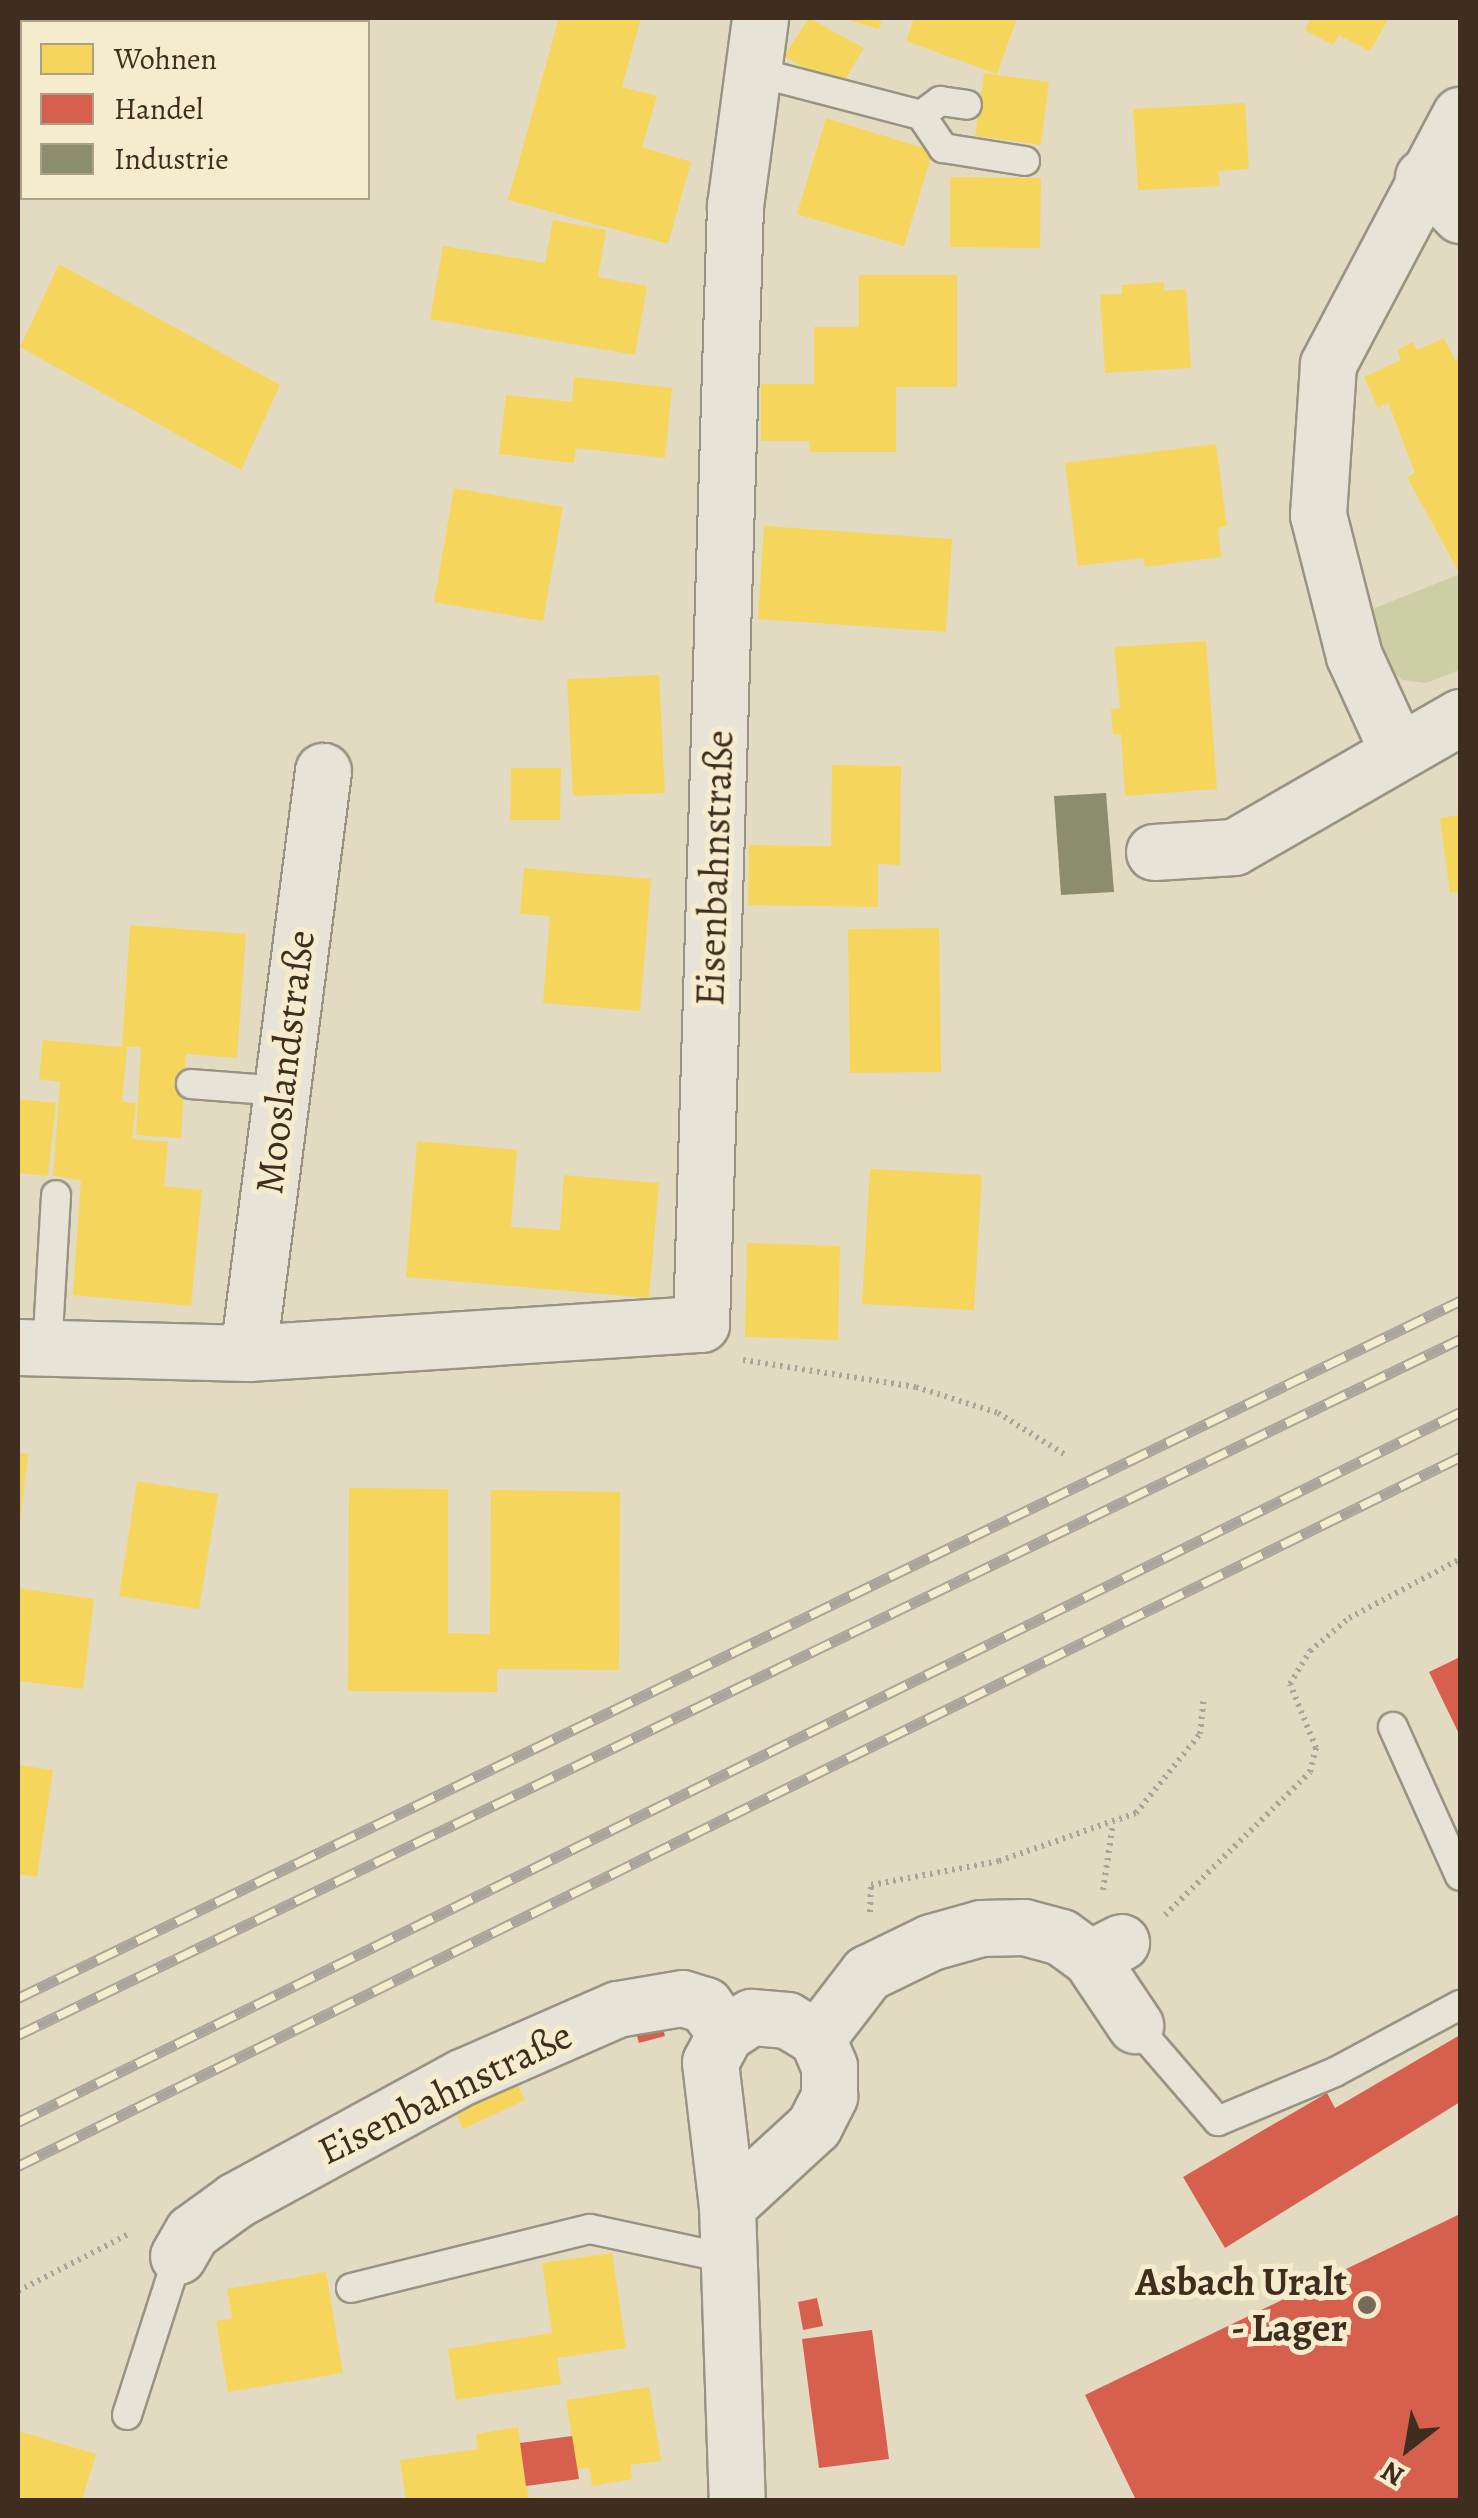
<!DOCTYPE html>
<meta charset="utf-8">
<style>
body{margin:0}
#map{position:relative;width:1478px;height:2518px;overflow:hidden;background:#e2dbc2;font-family:Alegreya,serif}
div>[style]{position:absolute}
.green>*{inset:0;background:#cccea5}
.homes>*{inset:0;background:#f6d55c}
.shops>*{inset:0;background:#d6604d}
.industry>*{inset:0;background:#8c8c6e}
.path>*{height:6px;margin-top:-3px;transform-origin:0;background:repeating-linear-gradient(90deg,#aaa59b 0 2.5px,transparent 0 7.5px)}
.roads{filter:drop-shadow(2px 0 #999384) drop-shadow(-2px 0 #999384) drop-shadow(0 2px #999384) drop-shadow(0 -2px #999384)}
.service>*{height:28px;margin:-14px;padding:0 14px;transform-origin:14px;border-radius:14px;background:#e7e4d7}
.minor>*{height:55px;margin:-27.5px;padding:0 27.5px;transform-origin:27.5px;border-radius:27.5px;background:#e7e4d7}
.rail>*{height:11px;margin-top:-5.5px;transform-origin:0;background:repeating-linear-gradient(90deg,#f5ecce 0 22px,#aaa59b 0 44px);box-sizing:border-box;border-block:2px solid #aaa59b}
.dots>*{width:28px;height:28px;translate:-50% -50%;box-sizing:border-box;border:5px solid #f5ecce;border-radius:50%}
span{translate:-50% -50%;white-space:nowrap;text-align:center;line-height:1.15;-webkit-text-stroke:10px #f5ecce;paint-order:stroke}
.street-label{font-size:40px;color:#3f2d1f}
.poi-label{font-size:40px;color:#3f2d1f;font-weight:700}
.right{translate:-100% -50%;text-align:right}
.frame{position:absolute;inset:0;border:20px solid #3f2d1f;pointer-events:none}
.legend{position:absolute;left:20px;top:20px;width:350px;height:180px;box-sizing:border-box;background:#f5ecce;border:2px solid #aca088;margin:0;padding:12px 18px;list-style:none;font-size:30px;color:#3f2d1f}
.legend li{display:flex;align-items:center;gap:20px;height:50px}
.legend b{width:50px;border:2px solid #aca088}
.north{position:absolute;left:1358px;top:2398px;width:100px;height:100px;-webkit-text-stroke:8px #f5ecce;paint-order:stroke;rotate:211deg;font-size:28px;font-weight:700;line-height:40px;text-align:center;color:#3f2d1f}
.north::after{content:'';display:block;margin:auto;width:35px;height:45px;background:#3f2d1f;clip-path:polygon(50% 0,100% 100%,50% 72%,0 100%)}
</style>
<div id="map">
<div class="green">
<div style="clip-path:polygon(1460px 574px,1460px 670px,1426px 683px,1402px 680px,1381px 660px,1365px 612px)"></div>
</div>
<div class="homes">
<div style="clip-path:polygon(143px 18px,193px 18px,204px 22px,141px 22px)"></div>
<div style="clip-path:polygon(559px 18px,641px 18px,622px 87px,657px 96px,642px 147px,691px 162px,668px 244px,508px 200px)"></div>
<div style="clip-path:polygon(809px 18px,864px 48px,839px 89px,784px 56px)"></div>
<div style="clip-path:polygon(841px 18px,882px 18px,879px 29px)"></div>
<div style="clip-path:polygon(914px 18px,1017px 18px,997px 74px,906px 41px)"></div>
<div style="clip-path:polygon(1311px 18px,1389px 18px,1370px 51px,1339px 35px,1333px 45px,1305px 30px)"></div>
<div style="clip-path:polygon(984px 73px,1049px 82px,1041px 145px,975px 136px)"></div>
<div style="clip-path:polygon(1245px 103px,1249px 169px,1218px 171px,1220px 186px,1138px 190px,1133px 109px)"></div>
<div style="clip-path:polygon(826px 118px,933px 151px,904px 246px,797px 214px)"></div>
<div style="clip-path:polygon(950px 177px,1041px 178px,1040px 248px,950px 247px)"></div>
<div style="clip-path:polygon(553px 220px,606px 230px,598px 277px,647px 286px,635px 355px,430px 319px,443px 246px,545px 263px)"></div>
<div style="clip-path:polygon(59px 264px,280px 385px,241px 470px,20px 347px)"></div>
<div style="clip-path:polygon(859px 275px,957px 275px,957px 387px,896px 387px,896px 452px,810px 452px,810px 441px,761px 441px,761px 384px,814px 384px,814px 327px,859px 327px)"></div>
<div style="clip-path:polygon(1164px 282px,1164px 291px,1186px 289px,1191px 368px,1105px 373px,1100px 295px,1122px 294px,1121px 285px)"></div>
<div style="clip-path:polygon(1444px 338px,1455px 360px,1460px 357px,1460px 574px,1407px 477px,1415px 473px,1388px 402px,1378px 408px,1364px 377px,1401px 360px,1397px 350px,1413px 342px,1417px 350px)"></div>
<div style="clip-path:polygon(574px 377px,672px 388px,665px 458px,576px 448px,574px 463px,499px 454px,506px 395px,572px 402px)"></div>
<div style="clip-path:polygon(1216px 444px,1227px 526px,1218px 528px,1221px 557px,1145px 567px,1143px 558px,1078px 566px,1065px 463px)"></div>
<div style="clip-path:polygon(454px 488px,563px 507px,543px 621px,434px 602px)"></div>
<div style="clip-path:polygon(764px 526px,952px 539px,946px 632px,758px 619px)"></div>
<div style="clip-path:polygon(1206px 641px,1217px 789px,1125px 796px,1121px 734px,1113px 735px,1111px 709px,1120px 708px,1114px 647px)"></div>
<div style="clip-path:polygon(659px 675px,665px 793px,573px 796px,567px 679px)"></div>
<div style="clip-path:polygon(832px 765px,901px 766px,900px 865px,878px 864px,878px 907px,748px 905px,749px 845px,831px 846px)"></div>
<div style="clip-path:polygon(511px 768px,561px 768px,560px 820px,510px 820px)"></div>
<div style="clip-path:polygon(1460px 815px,1460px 891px,1450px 893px,1440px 818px)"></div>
<div style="clip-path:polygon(524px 868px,651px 879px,640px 1011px,543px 1003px,550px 916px,520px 914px)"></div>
<div style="clip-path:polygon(130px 925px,246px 934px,237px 1058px,186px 1054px,181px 1138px,136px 1135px,141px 1047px,127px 1047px,122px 1102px,136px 1103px,132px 1139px,168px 1142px,164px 1186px,202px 1190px,191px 1306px,73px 1295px,81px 1180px,53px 1176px,60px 1082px,39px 1079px,43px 1040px,122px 1047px)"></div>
<div style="clip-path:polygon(939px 928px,941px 1072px,850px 1073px,848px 929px)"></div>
<div style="clip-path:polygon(18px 1099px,56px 1103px,48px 1176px,18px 1173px)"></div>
<div style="clip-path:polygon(417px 1141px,517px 1150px,511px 1227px,560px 1230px,564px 1175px,659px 1183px,649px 1298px,406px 1277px)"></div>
<div style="clip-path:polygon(870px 1169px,982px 1175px,974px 1310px,862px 1304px)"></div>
<div style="clip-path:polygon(747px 1243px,840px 1246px,838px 1340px,745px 1337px)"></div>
<div style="clip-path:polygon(18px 1453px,28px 1454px,20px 1521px,18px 1520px)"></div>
<div style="clip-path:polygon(137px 1481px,218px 1494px,199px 1609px,119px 1596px)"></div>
<div style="clip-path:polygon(349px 1488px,448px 1489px,448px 1633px,490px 1634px,491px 1490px,620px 1492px,619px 1670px,497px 1669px,497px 1692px,348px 1691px)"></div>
<div style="clip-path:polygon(18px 1588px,94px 1599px,83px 1689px,18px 1681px)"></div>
<div style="clip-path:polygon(18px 1765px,53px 1770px,37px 1877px,18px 1874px)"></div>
<div style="clip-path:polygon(511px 2071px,525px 2100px,463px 2129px,449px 2099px)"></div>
<div style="clip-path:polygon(612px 2253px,626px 2348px,557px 2358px,561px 2384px,456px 2400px,448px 2349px,552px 2333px,542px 2263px)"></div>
<div style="clip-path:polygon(326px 2272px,343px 2373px,228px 2392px,216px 2321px,232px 2318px,227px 2289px)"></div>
<div style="clip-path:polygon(649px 2387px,661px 2461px,630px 2465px,632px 2479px,592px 2486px,589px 2468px,577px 2469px,566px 2400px)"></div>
<div style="clip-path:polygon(518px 2427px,529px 2500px,406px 2500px,400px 2460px,478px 2449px,476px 2434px)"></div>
<div style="clip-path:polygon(18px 2431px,96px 2454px,82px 2500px,18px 2500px)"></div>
</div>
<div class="shops">
<div style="clip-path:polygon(1460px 1657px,1460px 1736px,1429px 1672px)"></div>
<div style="clip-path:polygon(659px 2015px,665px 2036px,639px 2043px,633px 2022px)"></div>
<div style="clip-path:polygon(1460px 2035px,1460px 2102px,1225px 2248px,1183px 2177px,1327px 2093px,1335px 2108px)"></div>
<div style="clip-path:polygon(1460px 2214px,1460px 2500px,1136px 2500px,1085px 2395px)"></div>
<div style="clip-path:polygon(817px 2298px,823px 2326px,803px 2330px,798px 2302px)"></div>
<div style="clip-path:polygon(872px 2330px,889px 2459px,819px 2468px,802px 2339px)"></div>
<div style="clip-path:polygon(572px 2436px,579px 2479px,526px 2486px,520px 2443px)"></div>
</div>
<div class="industry">
<div style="clip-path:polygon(1106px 793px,1114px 892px,1061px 895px,1054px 796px)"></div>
</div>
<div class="path">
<div style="left:743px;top:1360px;width:175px;rotate:8.9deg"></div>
<div style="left:916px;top:1387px;width:86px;rotate:17.6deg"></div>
<div style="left:998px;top:1413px;width:78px;rotate:31.8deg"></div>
<div style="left:1103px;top:1890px;width:67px;rotate:-81.4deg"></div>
<div style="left:870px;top:1912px;width:27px;rotate:-88deg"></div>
<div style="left:871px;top:1885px;width:130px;rotate:-10.6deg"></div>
<div style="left:999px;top:1861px;width:145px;rotate:-19.3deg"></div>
<div style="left:1136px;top:1813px;width:102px;rotate:-51deg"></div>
<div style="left:1200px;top:1734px;width:36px;rotate:-84deg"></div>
<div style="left:1165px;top:1915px;width:204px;rotate:-44.6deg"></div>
<div style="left:1310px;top:1772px;width:25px;rotate:-76deg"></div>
<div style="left:1316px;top:1748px;width:69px;rotate:-112.1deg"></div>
<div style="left:1290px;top:1684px;width:39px;rotate:-59deg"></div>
<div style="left:1310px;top:1651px;width:51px;rotate:-40.2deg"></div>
<div style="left:1349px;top:1618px;width:126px;rotate:-28deg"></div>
<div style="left:18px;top:2291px;width:127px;rotate:-27.2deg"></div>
</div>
<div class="roads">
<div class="service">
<div style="left:748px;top:70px;width:179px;rotate:14.6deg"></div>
<div style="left:921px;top:115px;width:40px;rotate:56deg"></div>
<div style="left:943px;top:148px;width:83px;rotate:9deg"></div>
<div style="left:921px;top:115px;width:24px;rotate:-36deg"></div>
<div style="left:940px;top:101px;width:27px;rotate:8deg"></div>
<div style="left:191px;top:1084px;width:90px;rotate:4.4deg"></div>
<div style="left:47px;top:1352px;width:157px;rotate:-86.7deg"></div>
<div style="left:1393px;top:1727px;width:163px;rotate:65.8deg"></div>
<div style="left:1135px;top:2025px;width:127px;rotate:49.2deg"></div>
<div style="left:1218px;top:2121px;width:127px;rotate:-22.7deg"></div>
<div style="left:1335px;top:2072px;width:142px;rotate:-28.2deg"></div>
<div style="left:351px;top:2288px;width:246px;rotate:-13.9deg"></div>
<div style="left:590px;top:2229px;width:138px;rotate:12.1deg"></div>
<div style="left:127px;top:2415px;width:167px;rotate:-72.2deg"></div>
</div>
<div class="minor">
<div style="left:1423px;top:177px;width:53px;rotate:45.8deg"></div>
<div style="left:1398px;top:752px;width:106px;rotate:-114.6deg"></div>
<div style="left:1354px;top:656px;width:146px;rotate:-104.3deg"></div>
<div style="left:1318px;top:515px;width:151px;rotate:-86.2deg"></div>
<div style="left:1328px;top:364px;width:282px;rotate:-62.1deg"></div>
<div style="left:1154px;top:852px;width:80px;rotate:-3.6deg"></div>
<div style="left:1234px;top:847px;width:261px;rotate:-29.9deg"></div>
<div style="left:18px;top:1347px;width:230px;rotate:1.5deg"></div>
<div style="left:248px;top:1353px;width:454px;rotate:-3.7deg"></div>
<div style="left:701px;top:1324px;width:1119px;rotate:-88.26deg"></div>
<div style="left:735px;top:206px;width:190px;rotate:-82.4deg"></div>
<div style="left:248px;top:1353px;width:587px;rotate:-82.66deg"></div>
<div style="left:1090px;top:1958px;width:81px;rotate:56.1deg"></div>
<div style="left:817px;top:2038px;width:82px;rotate:-52.4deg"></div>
<div style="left:867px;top:1973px;width:71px;rotate:-25.8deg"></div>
<div style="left:931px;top:1942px;width:52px;rotate:-15.6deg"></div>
<div style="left:981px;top:1928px;width:43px;rotate:-1.3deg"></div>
<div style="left:1024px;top:1927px;width:38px;rotate:15deg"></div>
<div style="left:1061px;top:1937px;width:36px;rotate:36deg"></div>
<div style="left:1090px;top:1958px;width:35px;rotate:-27deg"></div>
<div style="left:727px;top:2206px;width:118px;rotate:-42.6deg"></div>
<div style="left:814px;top:2126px;width:34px;rotate:-63deg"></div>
<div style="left:829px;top:2096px;width:30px;rotate:-90deg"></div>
<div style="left:829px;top:2066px;width:30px;rotate:-113deg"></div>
<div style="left:817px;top:2038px;width:35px;rotate:-149deg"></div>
<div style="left:787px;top:2020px;width:36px;rotate:-175deg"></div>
<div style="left:751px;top:2017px;width:31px;rotate:147deg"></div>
<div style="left:725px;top:2034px;width:32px;rotate:118deg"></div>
<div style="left:710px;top:2062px;width:145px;rotate:83.3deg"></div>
<div style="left:727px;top:2206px;width:294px;rotate:88.1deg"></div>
<div style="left:178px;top:2256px;width:28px;rotate:-60deg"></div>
<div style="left:192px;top:2232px;width:54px;rotate:-36deg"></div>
<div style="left:236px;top:2200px;width:257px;rotate:-28.6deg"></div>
<div style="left:462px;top:2077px;width:169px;rotate:-23.7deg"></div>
<div style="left:617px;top:2009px;width:66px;rotate:-9.6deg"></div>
<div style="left:682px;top:1998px;width:24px;rotate:17deg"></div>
<div style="left:705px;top:2005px;width:35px;rotate:55deg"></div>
</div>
</div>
<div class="rail">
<div style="left:18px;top:1998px;width:1602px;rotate:-25.8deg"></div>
<div style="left:18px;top:2035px;width:1601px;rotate:-25.76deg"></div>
<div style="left:18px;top:2122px;width:1607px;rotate:-26.21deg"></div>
<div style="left:18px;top:2166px;width:1607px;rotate:-26.18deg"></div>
</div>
<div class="dots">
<div style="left:1367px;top:2305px;background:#786a58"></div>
</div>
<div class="street-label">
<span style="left:715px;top:868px;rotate:-88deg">Eisenbahnstraße</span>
<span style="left:285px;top:1062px;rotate:-83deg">Mooslandstraße</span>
<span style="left:445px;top:2093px;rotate:-26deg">Eisenbahnstraße</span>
</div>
<div class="poi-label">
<span class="right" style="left:1347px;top:2305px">Asbach Uralt<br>- Lager</span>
</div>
<div class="frame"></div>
<ul class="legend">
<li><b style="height:28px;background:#f6d55c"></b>Wohnen</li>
<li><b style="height:28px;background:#d6604d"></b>Handel</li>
<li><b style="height:28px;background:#8c8c6e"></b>Industrie</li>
</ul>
<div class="north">N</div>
</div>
